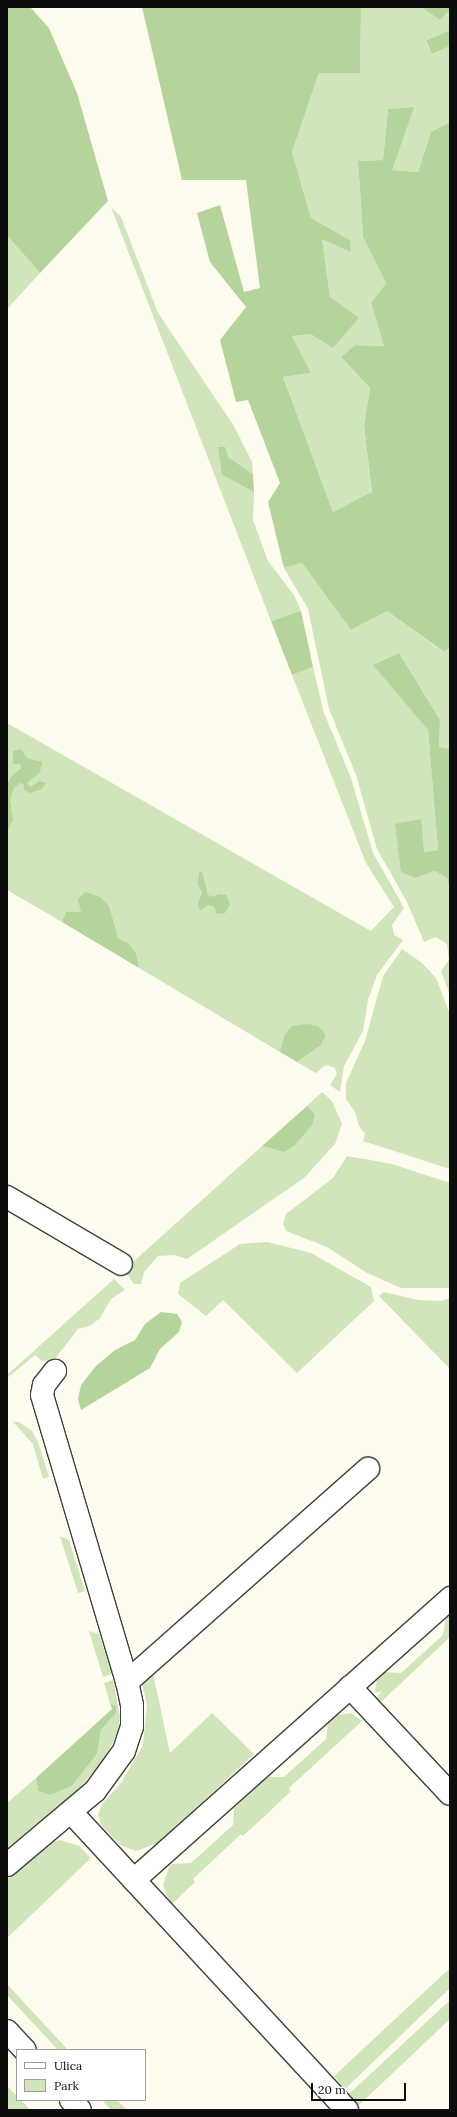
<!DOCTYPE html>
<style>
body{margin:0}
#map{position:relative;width:457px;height:2117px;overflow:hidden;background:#fefbef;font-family:Lora,serif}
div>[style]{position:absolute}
.green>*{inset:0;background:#d0e5bb}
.forest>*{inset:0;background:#b4d49c}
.roads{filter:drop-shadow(1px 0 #404040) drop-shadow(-1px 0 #404040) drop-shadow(0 1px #404040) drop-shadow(0 -1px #404040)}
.minor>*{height:22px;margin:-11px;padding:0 11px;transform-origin:11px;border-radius:11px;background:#fff}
span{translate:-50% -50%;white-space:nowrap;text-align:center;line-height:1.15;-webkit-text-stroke:4px #fff;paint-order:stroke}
.frame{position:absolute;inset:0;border:8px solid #0d0d0d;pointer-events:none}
.legend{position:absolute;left:16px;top:2049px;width:130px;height:52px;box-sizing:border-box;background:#fff;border:1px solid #9e9e9e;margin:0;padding:5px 7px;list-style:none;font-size:12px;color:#0d0d0d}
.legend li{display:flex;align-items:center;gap:8px;height:20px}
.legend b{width:20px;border:1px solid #9e9e9e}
.scale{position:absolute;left:311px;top:2083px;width:95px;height:18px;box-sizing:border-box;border:2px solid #0d0d0d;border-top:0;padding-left:5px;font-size:12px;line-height:14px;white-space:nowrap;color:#0d0d0d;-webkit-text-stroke:3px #fff;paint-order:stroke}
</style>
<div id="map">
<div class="green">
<div style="clip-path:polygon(361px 7px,421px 7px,440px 20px,450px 10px,450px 30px,426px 42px,432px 54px,450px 46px,450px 122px,431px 132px,418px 172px,391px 170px,413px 108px,388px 109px,383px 160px,358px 161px,363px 237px,386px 283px,371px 303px,384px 346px,355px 345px,341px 357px,370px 388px,364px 426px,372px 493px,333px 512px,283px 377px,311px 373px,292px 336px,311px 333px,330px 297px,322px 239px,350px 240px,311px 218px,292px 152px,319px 73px,360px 73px)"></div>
<div style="clip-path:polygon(111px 207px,121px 217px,158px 313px,234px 426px,252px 462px,253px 474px,228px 457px,222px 475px,254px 492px,253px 520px,268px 561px,294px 595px,301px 611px,271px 621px)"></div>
<div style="clip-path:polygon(7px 235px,40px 273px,7px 309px)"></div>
<div style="clip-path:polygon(302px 563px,351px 630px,387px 611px,443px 652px,450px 647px,450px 749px,439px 747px,440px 720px,399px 653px,374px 665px,428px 730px,438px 850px,424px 852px,415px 878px,435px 871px,447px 878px,450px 890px,450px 995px,441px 971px,449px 960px,447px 944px,436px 937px,424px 942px,407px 902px,377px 849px,356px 775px,329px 709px,308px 609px,284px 568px)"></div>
<div style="clip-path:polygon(313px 667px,324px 713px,351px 778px,373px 853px,404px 908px,392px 925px,394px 935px,403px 940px,377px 975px,368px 1000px,363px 1031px,344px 1066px,340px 1092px,330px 1085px,337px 1074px,335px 1068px,326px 1065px,316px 1073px,297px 1062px,320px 1046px,284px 1036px,280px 1052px,139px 968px,136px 953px,128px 943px,118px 938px,113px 926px,81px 912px,67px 912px,62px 922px,7px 890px,7px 723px,371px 931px,394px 907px,366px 863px,292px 675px)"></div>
<div style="clip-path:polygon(402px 949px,422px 963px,436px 978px,450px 1014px,450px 1169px,363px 1141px,365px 1134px,359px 1126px,355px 1112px,346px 1099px,346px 1083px,365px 1041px,383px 976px)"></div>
<div style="clip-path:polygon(322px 1092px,332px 1101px,342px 1124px,335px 1144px,304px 1178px,187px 1259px,174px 1255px,158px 1256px,144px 1272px,141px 1284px,134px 1284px,124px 1270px,262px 1146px,284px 1152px,315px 1114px,307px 1106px)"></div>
<div style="clip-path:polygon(347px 1156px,392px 1164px,450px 1183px,450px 1288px,401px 1288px,367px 1273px,327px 1247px,286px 1231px,283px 1224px,286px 1214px,333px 1178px)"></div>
<div style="clip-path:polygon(267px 1242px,311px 1253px,348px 1274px,371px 1287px,374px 1301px,297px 1373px,223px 1300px,206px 1316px,178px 1294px,180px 1283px,240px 1244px)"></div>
<div style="clip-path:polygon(114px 1279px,125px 1290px,111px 1299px,100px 1318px,90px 1326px,78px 1329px,54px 1360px,42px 1361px,35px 1355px,7px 1378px,7px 1375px)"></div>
<div style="clip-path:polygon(384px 1292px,418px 1300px,441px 1301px,450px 1298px,450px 1369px,379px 1296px)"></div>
<div style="clip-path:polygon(13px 1422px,19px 1422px,32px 1431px,38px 1442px,49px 1477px,43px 1479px,33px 1444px)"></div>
<div style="clip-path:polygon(60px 1536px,69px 1540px,85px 1591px,78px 1593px)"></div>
<div style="clip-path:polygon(450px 1613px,450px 1637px,381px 1702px,378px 1700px,377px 1697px,382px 1691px,375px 1693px,377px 1679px,385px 1672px,401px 1673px,443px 1635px,446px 1617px)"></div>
<div style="clip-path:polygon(89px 1631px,99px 1634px,112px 1674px,103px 1677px)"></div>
<div style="clip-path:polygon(153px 1673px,170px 1753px,212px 1713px,254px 1754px,158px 1843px,136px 1851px,120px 1845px,102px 1826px,98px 1815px,102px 1804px,121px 1783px,143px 1745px,147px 1705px,142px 1683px)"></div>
<div style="clip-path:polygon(113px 1680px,120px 1717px,118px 1731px,105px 1759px,78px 1790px,7px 1848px,7px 1803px,36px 1778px,38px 1791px,50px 1795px,72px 1786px,97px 1754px,101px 1730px,116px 1713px,116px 1706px,110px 1703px,104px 1683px)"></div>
<div style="clip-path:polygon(351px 1713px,362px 1721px,289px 1788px,291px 1791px,268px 1813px,243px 1836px,241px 1834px,193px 1879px,195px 1882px,171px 1905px,163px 1885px,169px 1867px,172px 1864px,191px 1863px,233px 1825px,234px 1808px,267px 1777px,284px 1777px,326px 1739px,328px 1723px,337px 1715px)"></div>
<div style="clip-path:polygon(60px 1840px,79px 1846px,91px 1858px,7px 1938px,7px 1879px,55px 1841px)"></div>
<div style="clip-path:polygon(450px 1968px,450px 1988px,345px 2089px,334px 2076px)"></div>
<div style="clip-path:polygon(7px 1984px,31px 2010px,68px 2050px,58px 2050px,7px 1995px)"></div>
<div style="clip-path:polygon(450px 2000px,450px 2019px,359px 2105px,349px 2094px)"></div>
<div style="clip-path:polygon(7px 2086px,17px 2096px,17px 2100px,21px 2100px,29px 2109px,27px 2110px,7px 2110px)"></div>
<div style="clip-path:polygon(102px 2100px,117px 2100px,127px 2110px,111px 2110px)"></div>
</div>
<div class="forest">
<div style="clip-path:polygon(7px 7px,30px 7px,49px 28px,77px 93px,108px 201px,40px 273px,7px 235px)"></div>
<div style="clip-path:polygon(142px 7px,361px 7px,360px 73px,319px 73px,292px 152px,311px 218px,350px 240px,351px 252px,322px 239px,330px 297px,359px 318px,333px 348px,311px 334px,292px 336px,311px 373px,283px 377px,333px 512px,372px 492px,364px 426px,370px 388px,341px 357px,355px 345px,384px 346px,371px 303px,386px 283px,363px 237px,358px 161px,383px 160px,388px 109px,414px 107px,392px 170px,418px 172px,431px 132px,450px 122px,450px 647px,444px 652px,387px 611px,351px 630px,302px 563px,284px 568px,268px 502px,280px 483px,248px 400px,236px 402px,220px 340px,246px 307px,210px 262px,197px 213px,220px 205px,244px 292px,260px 288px,246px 180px,182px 180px)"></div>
<div style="clip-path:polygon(421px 7px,450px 7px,450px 10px,440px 20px)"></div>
<div style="clip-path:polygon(450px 30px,450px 46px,432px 54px,426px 41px)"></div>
<div style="clip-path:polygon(218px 447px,225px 447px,228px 457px,253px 474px,254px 492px,222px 475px)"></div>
<div style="clip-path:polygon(301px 611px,313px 667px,292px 675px,271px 621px)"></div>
<div style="clip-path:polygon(399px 653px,440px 720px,439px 747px,450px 749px,450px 890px,447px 878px,435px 871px,415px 878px,401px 872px,395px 824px,421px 819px,424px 852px,438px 850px,428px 730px,373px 665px)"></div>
<div style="clip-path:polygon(21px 749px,27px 758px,42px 762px,40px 772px,27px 783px,30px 787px,40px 781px,46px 783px,42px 789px,30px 793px,24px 790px,24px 784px,20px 783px,14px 788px,10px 800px,13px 820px,7px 831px,7px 785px,10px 778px,21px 768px,20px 764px,13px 764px,13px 751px)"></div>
<div style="clip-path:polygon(202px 871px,208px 895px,214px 897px,218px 894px,226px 895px,230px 904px,225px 913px,217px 914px,214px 907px,209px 905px,200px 910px,198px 904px,202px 893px,198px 884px,199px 873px)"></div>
<div style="clip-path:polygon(85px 892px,100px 897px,109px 906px,118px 938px,128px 943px,136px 953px,139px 968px,62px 922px,66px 912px,81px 912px,78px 899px)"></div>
<div style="clip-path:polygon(307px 1024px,318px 1026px,326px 1035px,320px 1046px,297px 1062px,280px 1052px,284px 1036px,292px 1026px)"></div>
<div style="clip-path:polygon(307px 1106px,315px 1114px,312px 1125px,294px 1146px,284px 1152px,262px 1146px)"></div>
<div style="clip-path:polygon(161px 1312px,177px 1314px,182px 1322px,179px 1332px,160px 1349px,150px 1368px,81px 1410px,78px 1399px,81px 1385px,96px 1366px,115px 1350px,135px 1340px,145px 1324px)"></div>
<div style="clip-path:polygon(110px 1703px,116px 1706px,116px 1713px,101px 1730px,97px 1754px,72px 1786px,50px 1795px,38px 1791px,36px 1778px,112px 1709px)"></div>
</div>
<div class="roads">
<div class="minor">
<div style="left:7px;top:1197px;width:132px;rotate:30.4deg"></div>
<div style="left:127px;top:1682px;width:322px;rotate:-41.5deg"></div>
<div style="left:350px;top:1687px;width:146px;rotate:46.9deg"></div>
<div style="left:71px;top:1812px;width:406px;rotate:47.2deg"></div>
<div style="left:7px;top:1865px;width:115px;rotate:-40.1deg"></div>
<div style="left:95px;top:1791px;width:49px;rotate:-54.1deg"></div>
<div style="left:124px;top:1751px;width:25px;rotate:-72deg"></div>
<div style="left:132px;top:1727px;width:22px;rotate:-90deg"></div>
<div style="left:132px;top:1705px;width:24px;rotate:-102deg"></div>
<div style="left:127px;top:1682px;width:299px;rotate:-106.5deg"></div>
<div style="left:42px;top:1395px;width:10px;rotate:-79deg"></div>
<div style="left:44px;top:1385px;width:18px;rotate:-52deg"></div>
<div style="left:134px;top:1880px;width:424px;rotate:-41.7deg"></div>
<div style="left:7px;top:2031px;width:26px;rotate:47deg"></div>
<div style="left:71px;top:2100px;width:13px;rotate:48deg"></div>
</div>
</div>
<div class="frame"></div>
<ul class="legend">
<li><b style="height:5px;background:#fff"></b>Ulica</li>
<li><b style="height:11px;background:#d0e5bb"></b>Park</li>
</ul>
<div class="scale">20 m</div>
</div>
